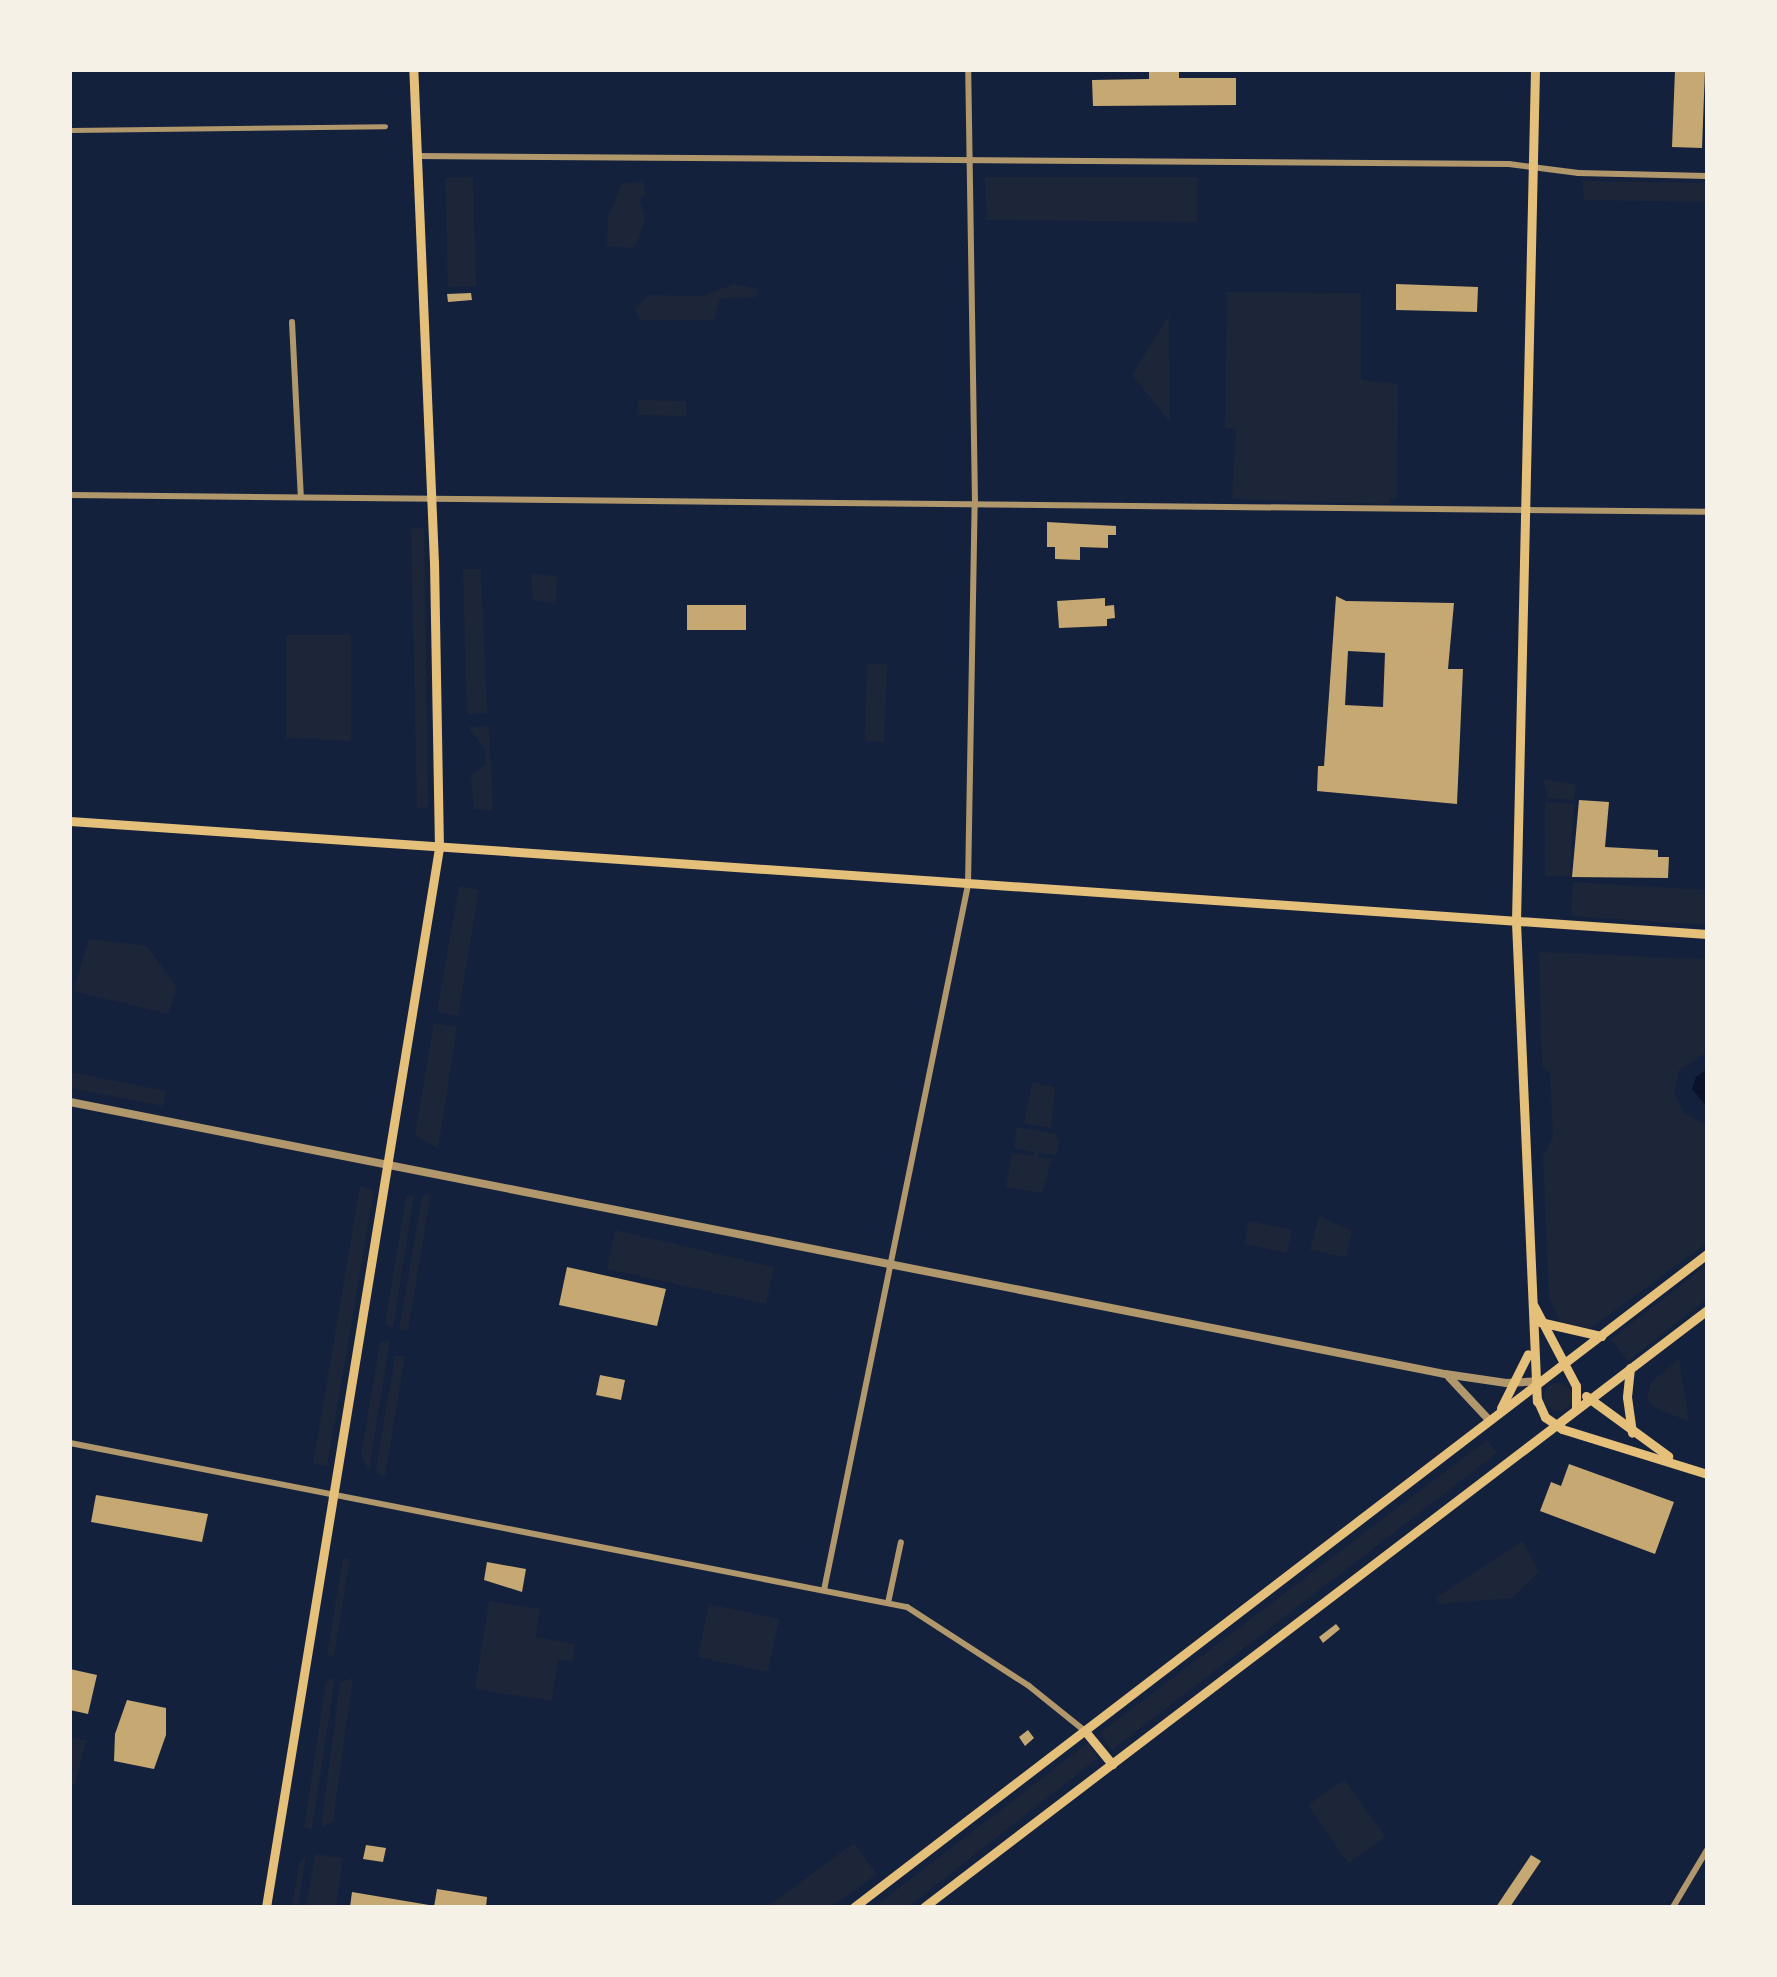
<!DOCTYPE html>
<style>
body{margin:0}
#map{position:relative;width:1777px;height:1977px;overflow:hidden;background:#14213d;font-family:"PT Sans Narrow",sans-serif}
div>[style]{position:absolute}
.green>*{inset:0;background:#1d2539}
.round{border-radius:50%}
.water>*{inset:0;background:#0b132b}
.building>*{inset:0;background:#c6a872}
.pedestrian>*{height:5px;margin:-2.5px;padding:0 2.5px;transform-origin:2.5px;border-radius:2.5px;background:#b1986c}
.minor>*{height:6px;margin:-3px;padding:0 3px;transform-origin:3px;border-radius:3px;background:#b1986c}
.tertiary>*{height:8px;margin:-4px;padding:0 4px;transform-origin:4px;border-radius:4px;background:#b1986c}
.secondary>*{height:9px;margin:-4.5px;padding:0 4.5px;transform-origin:4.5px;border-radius:4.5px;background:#e5c07b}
span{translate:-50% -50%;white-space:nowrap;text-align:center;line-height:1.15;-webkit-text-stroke:6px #f6f1e7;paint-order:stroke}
.frame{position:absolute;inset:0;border:72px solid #f6f1e7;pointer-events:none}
</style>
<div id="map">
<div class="green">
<div style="clip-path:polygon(473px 177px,476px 286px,448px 287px,445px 178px)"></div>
<div style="clip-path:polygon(1197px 177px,1197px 222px,987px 220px,985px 177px)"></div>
<div style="clip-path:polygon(643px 181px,646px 195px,639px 198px,645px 219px,639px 239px,632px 248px,607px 246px,608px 217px,622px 184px)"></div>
<div style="clip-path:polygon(1582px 181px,1707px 183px,1707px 202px,1584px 200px)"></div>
<div style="clip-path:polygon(735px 284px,759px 289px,756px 297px,720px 299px,714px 320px,640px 320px,635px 309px,648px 295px,701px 296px)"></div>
<div style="clip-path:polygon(1227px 292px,1361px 293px,1361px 380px,1398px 384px,1397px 499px,1389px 499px,1392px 504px,1232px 499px,1236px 429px,1225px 428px)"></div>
<div style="clip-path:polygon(1169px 315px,1170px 422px,1132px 375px)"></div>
<div style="clip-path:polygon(638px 400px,686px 401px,686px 416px,637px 415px)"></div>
<div style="clip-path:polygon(411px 527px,424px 528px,428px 807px,417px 808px)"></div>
<div style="clip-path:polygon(463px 569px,481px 569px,487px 713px,467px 714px)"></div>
<div style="clip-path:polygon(531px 574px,557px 576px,556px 604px,533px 600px)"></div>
<div style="clip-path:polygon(286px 635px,351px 635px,351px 741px,286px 738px)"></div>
<div style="clip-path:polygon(867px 664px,887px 664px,884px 742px,865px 741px)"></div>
<div style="clip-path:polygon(489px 726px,493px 810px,474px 809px,471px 775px,486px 764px,485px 750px,468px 727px)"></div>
<div style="clip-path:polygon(1543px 779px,1576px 784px,1574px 800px,1548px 798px)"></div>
<div style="clip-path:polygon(1545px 802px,1574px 804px,1570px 876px,1545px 876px)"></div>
<div style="clip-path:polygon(1573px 882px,1707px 890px,1707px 925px,1571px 916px)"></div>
<div style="clip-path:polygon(459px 886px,479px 890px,458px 1016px,437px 1012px)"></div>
<div style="clip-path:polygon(89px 939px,147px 946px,177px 988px,168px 1014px,73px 991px)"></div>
<div style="clip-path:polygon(1539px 952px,1707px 959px,1707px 1052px,1679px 1070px,1674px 1093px,1684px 1113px,1707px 1125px,1707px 1243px,1591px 1328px,1561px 1324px,1549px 1297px,1543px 1156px,1553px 1138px,1550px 1074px,1542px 1065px)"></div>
<div style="clip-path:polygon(434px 1023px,457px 1027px,438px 1149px,415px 1135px)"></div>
<div style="clip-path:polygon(70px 1072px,166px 1091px,163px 1106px,70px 1088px)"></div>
<div style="clip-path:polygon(1032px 1082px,1055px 1087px,1051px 1128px,1024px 1123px)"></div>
<div style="clip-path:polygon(1017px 1127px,1056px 1134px,1059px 1142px,1057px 1155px,1039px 1153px,1038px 1157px,1052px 1159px,1042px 1193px,1006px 1187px,1012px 1153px,1033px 1156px,1034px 1152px,1014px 1148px)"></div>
<div style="clip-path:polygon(360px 1186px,374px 1190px,327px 1466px,313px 1464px)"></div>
<div style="clip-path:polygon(431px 1193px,408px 1331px,399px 1330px,422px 1196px)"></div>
<div style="clip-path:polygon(414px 1196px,393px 1328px,385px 1324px,406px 1197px)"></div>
<div style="clip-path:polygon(1319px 1216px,1352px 1231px,1346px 1257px,1310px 1250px)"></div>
<div style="clip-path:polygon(1249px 1221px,1292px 1230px,1287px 1253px,1244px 1244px)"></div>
<div style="clip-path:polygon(615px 1230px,774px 1267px,766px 1304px,607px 1269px)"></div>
<div style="clip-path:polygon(1707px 1265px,1707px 1299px,1628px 1361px,1611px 1339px)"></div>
<div style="clip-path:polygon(390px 1340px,369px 1470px,361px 1455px,380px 1342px)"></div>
<div style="clip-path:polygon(395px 1356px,405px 1356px,385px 1477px,377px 1474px,376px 1467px)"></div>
<div style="clip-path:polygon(1679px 1359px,1689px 1421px,1656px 1409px,1647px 1399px,1651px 1382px)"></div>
<div class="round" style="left:1544px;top:1383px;width:28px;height:28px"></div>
<div style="clip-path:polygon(1487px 1440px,1497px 1453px,1112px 1750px,1100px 1733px)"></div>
<div style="clip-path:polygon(1523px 1541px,1539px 1572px,1512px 1598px,1441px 1604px,1435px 1598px)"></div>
<div style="clip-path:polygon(343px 1558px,350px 1559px,334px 1656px,327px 1655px)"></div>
<div style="clip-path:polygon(489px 1601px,540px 1609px,536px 1637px,575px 1644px,573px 1661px,558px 1660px,552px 1701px,475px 1689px)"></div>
<div style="clip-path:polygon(709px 1604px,779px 1619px,768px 1672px,698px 1657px)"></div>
<div style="clip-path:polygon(335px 1677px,312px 1829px,304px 1828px,326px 1682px)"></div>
<div style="clip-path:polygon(353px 1678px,333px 1821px,321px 1828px,340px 1682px)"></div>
<div style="clip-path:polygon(70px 1737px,86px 1741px,75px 1785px,70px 1784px)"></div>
<div style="clip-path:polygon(1088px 1743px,1098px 1758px,908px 1907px,874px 1907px)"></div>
<div style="clip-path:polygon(1344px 1780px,1386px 1837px,1348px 1863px,1308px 1805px)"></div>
<div style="clip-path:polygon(854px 1843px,877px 1874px,831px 1907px,767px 1907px)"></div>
<div style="clip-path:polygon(315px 1854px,343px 1858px,336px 1907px,306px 1907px)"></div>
<div style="clip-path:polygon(306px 1855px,298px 1907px,292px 1907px,299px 1863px)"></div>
</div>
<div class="water">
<div style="clip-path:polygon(1707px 1069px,1707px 1107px,1692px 1089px,1696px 1077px)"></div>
</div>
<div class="building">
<div style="clip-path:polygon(1149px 70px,1179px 70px,1179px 78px,1236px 78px,1236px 105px,1093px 106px,1092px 80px,1149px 79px)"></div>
<div style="clip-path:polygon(1675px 70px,1705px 70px,1702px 148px,1672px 147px)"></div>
<div style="clip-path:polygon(1396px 284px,1478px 287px,1477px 312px,1396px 310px)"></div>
<div style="clip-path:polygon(471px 293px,472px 300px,448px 302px,447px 294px)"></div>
<div style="clip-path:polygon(1047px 522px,1116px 526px,1116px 535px,1108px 535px,1108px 548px,1080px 547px,1080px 560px,1055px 559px,1055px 547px,1047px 547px)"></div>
<div style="clip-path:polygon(evenodd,1336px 596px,1346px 601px,1454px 603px,1448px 669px,1463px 669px,1457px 804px,1317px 791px,1318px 766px,1324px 766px,1336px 596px,1348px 651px,1385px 653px,1383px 707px,1345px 705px,1348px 651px)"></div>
<div style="clip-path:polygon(1105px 598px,1105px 606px,1114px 605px,1115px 618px,1107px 619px,1107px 626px,1059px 628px,1057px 601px)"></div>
<div style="clip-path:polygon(687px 605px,746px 605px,746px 630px,687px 630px)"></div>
<div style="clip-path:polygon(1579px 800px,1609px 802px,1605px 847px,1658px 850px,1658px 857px,1669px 857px,1668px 878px,1572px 877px)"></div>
<div style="clip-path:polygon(567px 1267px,666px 1289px,657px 1326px,559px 1305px)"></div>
<div style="clip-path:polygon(600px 1375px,625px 1380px,621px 1400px,596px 1395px)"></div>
<div style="clip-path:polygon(1569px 1464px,1674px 1502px,1655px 1554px,1540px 1511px,1551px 1482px,1561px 1486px)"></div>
<div style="clip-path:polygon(96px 1495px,208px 1514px,202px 1542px,91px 1522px)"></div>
<div style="clip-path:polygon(487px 1562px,526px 1569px,522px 1592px,484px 1580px)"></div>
<div style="clip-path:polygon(1336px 1624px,1340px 1629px,1323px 1643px,1319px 1637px)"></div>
<div style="clip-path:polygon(70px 1669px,97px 1675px,88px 1714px,70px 1710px)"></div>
<div style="clip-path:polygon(127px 1700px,166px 1708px,166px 1735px,154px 1769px,114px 1761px,115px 1734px)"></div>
<div style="clip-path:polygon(1028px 1730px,1034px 1738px,1025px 1746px,1019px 1737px)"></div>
<div style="clip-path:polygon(366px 1845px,386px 1848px,383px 1862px,363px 1859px)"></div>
<div style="clip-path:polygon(1531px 1855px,1541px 1861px,1510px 1907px,1496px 1907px)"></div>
<div style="clip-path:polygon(437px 1889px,487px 1897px,486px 1907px,434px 1907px)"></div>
<div style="clip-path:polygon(352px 1892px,429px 1905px,429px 1907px,350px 1907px)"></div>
</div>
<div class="pedestrian">
<div style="left:70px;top:130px;width:315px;rotate:-0.7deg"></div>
</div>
<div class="minor">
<div style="left:417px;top:156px;width:1092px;rotate:0.42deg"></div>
<div style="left:1509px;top:164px;width:70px;rotate:7.4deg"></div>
<div style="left:1578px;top:173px;width:129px;rotate:1.3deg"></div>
<div style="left:292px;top:322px;width:175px;rotate:87.1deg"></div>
<div style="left:70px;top:495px;width:1637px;rotate:0.59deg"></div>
<div style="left:70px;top:1443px;width:853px;rotate:11.09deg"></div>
<div style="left:907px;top:1607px;width:145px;rotate:32.9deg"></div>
<div style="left:1029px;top:1686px;width:72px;rotate:38.8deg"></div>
<div style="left:824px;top:1590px;width:720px;rotate:-78.46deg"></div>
<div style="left:968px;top:885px;width:382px;rotate:-89deg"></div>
<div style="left:975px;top:503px;width:433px;rotate:-90.9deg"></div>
<div style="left:888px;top:1603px;width:62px;rotate:-78deg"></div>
<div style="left:1673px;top:1907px;width:66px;rotate:-59.2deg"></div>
</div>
<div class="tertiary">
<div style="left:70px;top:1102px;width:1402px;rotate:11.19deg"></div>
<div style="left:1445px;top:1374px;width:62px;rotate:8.4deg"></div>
<div style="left:1506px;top:1383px;width:36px;rotate:-3deg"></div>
<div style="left:1449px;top:1377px;width:60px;rotate:47deg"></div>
</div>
<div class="secondary">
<div style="left:1535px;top:70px;width:852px;rotate:91.28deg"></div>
<div style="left:1516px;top:922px;width:480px;rotate:87.5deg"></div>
<div style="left:70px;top:821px;width:1641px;rotate:3.95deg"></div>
<div style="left:1534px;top:1306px;width:90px;rotate:62.3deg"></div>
<div style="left:1576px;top:1386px;width:22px;rotate:90deg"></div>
<div style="left:1540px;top:1322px;width:63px;rotate:12.9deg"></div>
<div style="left:1630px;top:1368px;width:29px;rotate:96deg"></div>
<div style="left:1627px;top:1397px;width:36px;rotate:82deg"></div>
<div style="left:1586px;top:1396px;width:102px;rotate:36.2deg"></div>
<div style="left:1537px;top:1399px;width:20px;rotate:66deg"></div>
<div style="left:1545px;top:1417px;width:21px;rotate:35deg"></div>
<div style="left:1562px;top:1429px;width:152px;rotate:17.2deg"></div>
<div style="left:1501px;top:1408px;width:60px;rotate:-63.4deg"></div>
<div style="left:1085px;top:1731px;width:43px;rotate:50.7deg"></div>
<div style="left:266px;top:1907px;width:1073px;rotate:-80.72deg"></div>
<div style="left:439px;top:848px;width:285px;rotate:-91deg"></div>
<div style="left:434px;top:563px;width:493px;rotate:-92.4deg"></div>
<div style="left:854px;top:1907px;width:1074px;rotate:-37.44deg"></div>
<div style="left:924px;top:1907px;width:985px;rotate:-37.32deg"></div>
</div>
<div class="frame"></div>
</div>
